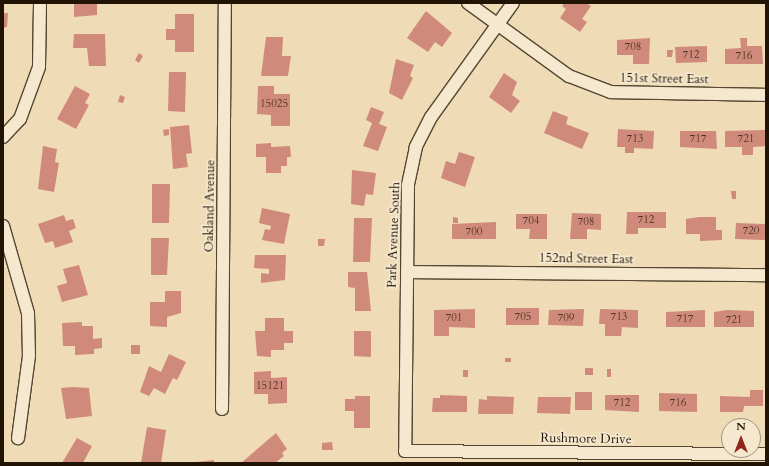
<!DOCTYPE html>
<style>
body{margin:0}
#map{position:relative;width:769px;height:466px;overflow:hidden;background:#efdbb5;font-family:Cardo,serif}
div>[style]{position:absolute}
.building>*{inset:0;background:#d08a7b}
.roads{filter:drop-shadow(1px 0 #544630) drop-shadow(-1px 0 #544630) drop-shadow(0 1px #544630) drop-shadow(0 -1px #544630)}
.minor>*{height:12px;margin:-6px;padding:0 6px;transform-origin:6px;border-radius:6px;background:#f5e8cf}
span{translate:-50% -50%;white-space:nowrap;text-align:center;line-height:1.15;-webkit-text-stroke:3.5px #f5e8cf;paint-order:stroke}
.number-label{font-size:11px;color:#4d3222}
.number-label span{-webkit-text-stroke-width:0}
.street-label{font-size:13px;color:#211404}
.frame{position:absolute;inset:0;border:4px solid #211404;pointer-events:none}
.north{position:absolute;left:721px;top:418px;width:40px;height:40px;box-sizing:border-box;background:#f5e8cf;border:1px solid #a0937e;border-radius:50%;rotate:0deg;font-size:11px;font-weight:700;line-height:16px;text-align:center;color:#211404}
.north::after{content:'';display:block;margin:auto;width:14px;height:18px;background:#8f2418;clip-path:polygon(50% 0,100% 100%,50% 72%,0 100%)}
</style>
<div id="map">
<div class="building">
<div style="clip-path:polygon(74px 3px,97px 3px,97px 15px,74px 17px)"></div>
<div style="clip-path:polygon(564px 3px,586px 3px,591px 6px,582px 19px,587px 22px,580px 32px,560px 18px,566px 9px,562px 6px)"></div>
<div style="clip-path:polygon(426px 11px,452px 33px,442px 47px,435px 42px,428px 52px,407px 38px)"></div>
<div style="clip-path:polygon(3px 13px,8px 13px,7px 27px,3px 28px)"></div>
<div style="clip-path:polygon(175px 14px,194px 14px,194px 52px,175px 52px,175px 40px,166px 40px,166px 29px,175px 29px)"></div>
<div style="clip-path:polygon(74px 34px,105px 34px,106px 66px,89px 66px,87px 48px,73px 48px)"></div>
<div style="clip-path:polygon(266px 37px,283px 37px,282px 56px,291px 56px,288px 76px,261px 76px)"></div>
<div style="clip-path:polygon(650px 38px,649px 64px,633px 64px,633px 55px,617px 55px,617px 40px)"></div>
<div style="clip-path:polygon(740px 38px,747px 38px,747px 46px,762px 46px,763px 64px,725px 64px,725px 49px,741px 48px)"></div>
<div style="clip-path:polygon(707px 46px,707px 62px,676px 63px,675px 47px)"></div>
<div style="clip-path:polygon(667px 50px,673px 50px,672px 57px,667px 57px)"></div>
<div style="clip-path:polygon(139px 53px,143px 56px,139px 63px,135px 60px)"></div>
<div style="clip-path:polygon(396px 59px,414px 65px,410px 76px,413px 78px,402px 100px,389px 93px)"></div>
<div style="clip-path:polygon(169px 72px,186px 72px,185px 112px,168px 111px)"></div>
<div style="clip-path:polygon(504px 73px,517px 82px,512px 95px,520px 101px,511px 113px,489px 97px)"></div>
<div style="clip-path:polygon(75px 86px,90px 94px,85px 103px,89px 105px,76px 129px,57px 119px)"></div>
<div style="clip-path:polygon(258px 86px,274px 86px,274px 94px,290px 94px,290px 126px,271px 126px,271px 115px,257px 114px)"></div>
<div style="clip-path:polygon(120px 95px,125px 97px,123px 103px,118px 102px)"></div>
<div style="clip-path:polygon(371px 107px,384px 112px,379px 124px,387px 127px,378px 151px,363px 146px,372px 123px,366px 120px)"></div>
<div style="clip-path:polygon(553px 111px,568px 117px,566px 124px,589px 133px,582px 149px,544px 133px)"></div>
<div style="clip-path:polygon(189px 125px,192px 153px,186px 154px,188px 167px,173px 169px,170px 127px)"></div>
<div style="clip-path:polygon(169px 129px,169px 135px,164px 136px,163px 130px)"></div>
<div style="clip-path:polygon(618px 129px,654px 131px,653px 149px,634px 148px,634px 153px,625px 153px,625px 147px,617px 147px)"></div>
<div style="clip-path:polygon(766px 130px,766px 146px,753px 147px,753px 155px,742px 155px,742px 147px,725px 147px,725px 131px)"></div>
<div style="clip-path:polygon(680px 131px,716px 131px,717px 149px,680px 147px)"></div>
<div style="clip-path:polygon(271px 143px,271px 147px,290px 146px,291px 157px,287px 157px,287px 166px,281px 166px,281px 173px,266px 173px,266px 157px,256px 157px,256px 144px)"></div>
<div style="clip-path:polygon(43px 146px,57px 149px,55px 162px,59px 163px,54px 192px,38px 189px)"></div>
<div style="clip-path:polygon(459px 152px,475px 157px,465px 187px,441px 178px,446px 161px,455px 164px)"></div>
<div style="clip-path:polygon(352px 170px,376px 173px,373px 195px,366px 194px,364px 206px,351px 204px)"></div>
<div style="clip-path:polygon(152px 184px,170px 184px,169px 223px,152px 223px)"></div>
<div style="clip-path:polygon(731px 191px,736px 191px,736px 199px,732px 199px)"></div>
<div style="clip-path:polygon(262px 208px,290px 214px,284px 244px,262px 240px,265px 229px,270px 230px,271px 226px,259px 223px)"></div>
<div style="clip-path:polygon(627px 212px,666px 212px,666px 228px,638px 228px,638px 234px,626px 234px)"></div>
<div style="clip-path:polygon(572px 213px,601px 214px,601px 230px,587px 229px,587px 239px,570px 239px)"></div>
<div style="clip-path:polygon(516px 214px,547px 214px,547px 239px,529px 239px,530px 229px,516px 229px)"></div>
<div style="clip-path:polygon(64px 215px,66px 221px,73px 219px,76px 228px,69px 231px,73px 242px,55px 248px,53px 241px,45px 243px,38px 224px)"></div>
<div style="clip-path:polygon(453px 217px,458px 218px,458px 223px,453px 223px)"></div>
<div style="clip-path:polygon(699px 217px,716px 217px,716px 230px,722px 230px,722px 240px,700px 241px,700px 234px,686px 234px,686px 219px)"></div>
<div style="clip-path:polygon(354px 218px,372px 218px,370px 262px,353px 262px)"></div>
<div style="clip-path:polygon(496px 222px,496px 239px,452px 239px,452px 224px)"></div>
<div style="clip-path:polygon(736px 223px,766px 224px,766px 240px,735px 239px)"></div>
<div style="clip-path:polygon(151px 238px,169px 238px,167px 275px,151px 275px)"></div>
<div style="clip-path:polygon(318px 239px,325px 239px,324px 246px,318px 246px)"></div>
<div style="clip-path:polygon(255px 255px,286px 255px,285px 280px,261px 283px,261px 273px,269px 274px,269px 269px,254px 268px)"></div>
<div style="clip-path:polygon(79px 265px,88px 295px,62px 302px,57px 286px,67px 283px,63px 269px)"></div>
<div style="clip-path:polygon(348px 272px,367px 272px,371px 311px,355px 311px,355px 288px,348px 287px)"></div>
<div style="clip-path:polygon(165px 291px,181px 291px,181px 313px,167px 317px,167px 327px,150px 326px,150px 302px,165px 302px)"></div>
<div style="clip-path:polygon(506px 308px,539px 308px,539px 325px,506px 325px)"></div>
<div style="clip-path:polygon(475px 309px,475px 328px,449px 327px,449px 336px,434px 336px,434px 310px)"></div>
<div style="clip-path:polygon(584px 309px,583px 326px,548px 325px,549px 310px)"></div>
<div style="clip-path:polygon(600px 309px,638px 310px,638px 328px,622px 327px,621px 336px,605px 336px,605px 324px,599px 324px)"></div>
<div style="clip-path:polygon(705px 310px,705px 327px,666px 327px,666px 312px)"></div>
<div style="clip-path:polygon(727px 310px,754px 311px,754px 327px,714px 327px,714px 312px)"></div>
<div style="clip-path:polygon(265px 318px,284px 318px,284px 331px,293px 331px,293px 343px,284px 343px,284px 350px,271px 350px,271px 357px,257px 356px,255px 331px,265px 331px)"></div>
<div style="clip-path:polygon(82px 322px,82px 326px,93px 326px,93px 339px,102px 338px,102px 348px,94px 349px,94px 354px,75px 355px,75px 346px,63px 346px,62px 323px)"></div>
<div style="clip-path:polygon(354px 331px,371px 331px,371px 357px,354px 356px)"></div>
<div style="clip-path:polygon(131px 345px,140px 345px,140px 354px,131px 354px)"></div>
<div style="clip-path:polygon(169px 354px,186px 362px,177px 380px,173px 378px,165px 394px,154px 388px,149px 396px,140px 392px,149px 366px,161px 372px)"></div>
<div style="clip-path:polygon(505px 358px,511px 358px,511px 362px,505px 362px)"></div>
<div style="clip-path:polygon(585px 368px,593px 368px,593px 375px,585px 375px)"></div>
<div style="clip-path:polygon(607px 369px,611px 369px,611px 377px,607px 377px)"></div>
<div style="clip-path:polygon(463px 370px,468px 370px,468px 377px,463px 377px)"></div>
<div style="clip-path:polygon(271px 371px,271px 378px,287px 377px,287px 403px,268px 404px,268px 394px,254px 394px,254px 372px)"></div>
<div style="clip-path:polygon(73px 387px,89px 388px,92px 416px,66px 419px,61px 388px)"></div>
<div style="clip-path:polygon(750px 390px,763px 390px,763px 406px,744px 406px,743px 412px,720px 412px,720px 396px,750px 397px)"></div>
<div style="clip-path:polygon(575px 392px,592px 392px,592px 410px,575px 410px)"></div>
<div style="clip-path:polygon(659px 393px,697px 394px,697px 412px,659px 411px)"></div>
<div style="clip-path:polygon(440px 395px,467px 396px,467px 412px,432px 412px,433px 398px,440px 398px)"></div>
<div style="clip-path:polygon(605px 395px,639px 395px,639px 412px,605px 410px)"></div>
<div style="clip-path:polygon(355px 396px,370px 396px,370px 428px,354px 428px,354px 411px,345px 411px,345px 399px,355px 399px)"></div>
<div style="clip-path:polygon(487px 396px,514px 397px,513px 414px,478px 414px,479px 399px,487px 400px)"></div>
<div style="clip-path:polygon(538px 397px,571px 397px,570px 414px,537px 413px)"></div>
<div style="clip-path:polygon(147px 427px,166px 430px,161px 463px,141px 463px)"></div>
<div style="clip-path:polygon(276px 433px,287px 449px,282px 453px,284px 456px,275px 463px,241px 463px)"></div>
<div style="clip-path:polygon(77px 438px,92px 446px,83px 463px,62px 463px)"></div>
<div style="clip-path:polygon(332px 442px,333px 450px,322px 450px,322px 443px)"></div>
<div style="clip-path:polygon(214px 460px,214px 463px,197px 463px,197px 462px)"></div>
</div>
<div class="roads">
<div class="minor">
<div style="left:468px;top:3px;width:125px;rotate:35.9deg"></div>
<div style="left:569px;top:76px;width:45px;rotate:20.9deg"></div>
<div style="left:611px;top:92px;width:155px;rotate:1.1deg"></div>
<div style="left:513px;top:3px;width:140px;rotate:125.7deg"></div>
<div style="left:431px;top:117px;width:34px;rotate:117deg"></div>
<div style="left:416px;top:147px;width:40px;rotate:102deg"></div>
<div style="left:408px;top:186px;width:265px;rotate:90.6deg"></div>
<div style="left:405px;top:451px;width:361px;rotate:0.5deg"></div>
<div style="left:3px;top:137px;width:25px;rotate:-47deg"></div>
<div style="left:20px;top:119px;width:55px;rotate:-69.9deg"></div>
<div style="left:39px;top:67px;width:64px;rotate:-89.1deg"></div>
<div style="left:3px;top:226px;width:91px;rotate:74deg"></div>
<div style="left:28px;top:313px;width:43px;rotate:88.7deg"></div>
<div style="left:29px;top:356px;width:83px;rotate:97.6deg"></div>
<div style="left:407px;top:272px;width:359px;rotate:0.5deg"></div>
<div style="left:222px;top:409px;width:406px;rotate:-89.6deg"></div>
</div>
</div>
<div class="number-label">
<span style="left:633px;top:47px">708</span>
<span style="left:691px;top:55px">712</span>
<span style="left:744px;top:56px">716</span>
<span style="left:274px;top:104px">15025</span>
<span style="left:635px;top:139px">713</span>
<span style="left:698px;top:139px">717</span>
<span style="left:746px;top:139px">721</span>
<span style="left:646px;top:220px">712</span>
<span style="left:531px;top:221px">704</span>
<span style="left:586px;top:222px">708</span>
<span style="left:751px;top:231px">720</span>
<span style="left:474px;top:232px">700</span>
<span style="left:523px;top:317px">705</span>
<span style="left:619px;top:317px">713</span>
<span style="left:454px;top:318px">701</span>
<span style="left:566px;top:318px">709</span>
<span style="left:685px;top:319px">717</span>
<span style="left:734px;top:320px">721</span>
<span style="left:270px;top:386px">15121</span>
<span style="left:622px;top:403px">712</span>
<span style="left:678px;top:403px">716</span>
</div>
<div class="street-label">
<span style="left:664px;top:79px;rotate:1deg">151st Street East</span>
<span style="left:210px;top:206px;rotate:-89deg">Oakland Avenue</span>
<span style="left:394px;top:235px;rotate:-88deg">Park Avenue South</span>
<span style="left:586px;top:259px;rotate:1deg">152nd Street East</span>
<span style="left:586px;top:439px;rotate:1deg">Rushmore Drive</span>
</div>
<div class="frame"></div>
<div class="north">N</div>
</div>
